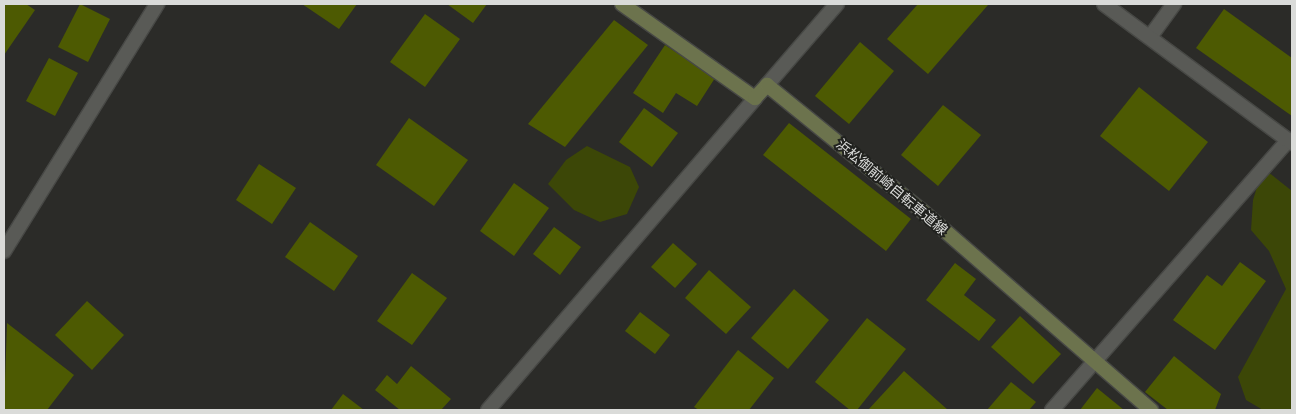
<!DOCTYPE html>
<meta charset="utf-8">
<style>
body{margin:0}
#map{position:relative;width:1296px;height:414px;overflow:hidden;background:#2b2b28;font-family:"Archivo Narrow","Noto Sans JP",sans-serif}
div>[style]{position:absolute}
.green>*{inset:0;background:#3c4707}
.building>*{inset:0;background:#4d5a02}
.roads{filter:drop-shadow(1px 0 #474845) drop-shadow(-1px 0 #474845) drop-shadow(0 1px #474845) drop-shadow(0 -1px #474845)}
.minor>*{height:14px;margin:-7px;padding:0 7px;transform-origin:7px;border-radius:7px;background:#595a56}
.tertiary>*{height:14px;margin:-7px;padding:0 7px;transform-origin:7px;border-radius:7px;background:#595a56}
.secondary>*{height:14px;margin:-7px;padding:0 7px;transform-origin:7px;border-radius:7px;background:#6c734d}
span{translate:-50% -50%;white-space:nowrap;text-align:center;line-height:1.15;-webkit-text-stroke:4px #21221f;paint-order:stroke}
.street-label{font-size:14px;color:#dadbd9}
.frame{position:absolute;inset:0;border:5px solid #dadbd9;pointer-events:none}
</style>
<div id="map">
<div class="green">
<div style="clip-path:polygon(587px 146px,630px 167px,639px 187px,627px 214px,600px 222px,574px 210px,548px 184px,566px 160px)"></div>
<div style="clip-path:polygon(1263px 168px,1292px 191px,1292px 410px,1263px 410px,1246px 400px,1238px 377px,1286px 289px,1269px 251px,1251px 230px,1253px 200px)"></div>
</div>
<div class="building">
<div style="clip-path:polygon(4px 4px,26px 4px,35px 10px,4px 55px)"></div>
<div style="clip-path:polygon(80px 4px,110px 19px,88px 62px,58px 47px)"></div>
<div style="clip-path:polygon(302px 4px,357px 4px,339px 29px)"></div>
<div style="clip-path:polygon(447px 4px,487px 4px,473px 23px)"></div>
<div style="clip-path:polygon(918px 4px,988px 5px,928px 74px,887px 39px)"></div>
<div style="clip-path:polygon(1224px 9px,1292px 58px,1292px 116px,1196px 48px)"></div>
<div style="clip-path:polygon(425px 14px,460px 39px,425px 87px,390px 62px)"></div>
<div style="clip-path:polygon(614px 20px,648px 45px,565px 147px,528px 124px)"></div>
<div style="clip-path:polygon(860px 42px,894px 71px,849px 124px,815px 96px)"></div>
<div style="clip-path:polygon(665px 45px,715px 78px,697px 106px,676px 93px,663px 113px,633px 93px)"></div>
<div style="clip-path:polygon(49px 58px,78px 73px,55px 116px,26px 101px)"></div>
<div style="clip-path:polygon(1139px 87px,1208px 142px,1169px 191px,1100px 136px)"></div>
<div style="clip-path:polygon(943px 105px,981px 135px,938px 186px,901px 155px)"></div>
<div style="clip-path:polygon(644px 108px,678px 133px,652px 167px,619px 142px)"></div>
<div style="clip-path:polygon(409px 118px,468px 160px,434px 206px,376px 165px)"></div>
<div style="clip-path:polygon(789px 123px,911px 219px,886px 251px,763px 155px)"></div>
<div style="clip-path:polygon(259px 164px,296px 188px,272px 224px,236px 200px)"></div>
<div style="clip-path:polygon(514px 183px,549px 208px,514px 256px,480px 231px)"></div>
<div style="clip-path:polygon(310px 222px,358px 256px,334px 291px,285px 257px)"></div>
<div style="clip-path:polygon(554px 227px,581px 247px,560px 275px,533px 254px)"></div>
<div style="clip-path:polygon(673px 243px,697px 264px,675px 288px,651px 267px)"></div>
<div style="clip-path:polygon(1240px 262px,1266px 281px,1215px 350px,1173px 320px,1207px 275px,1222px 286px)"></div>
<div style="clip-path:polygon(955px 263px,976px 279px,964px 295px,996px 320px,979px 341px,926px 300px)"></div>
<div style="clip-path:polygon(709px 270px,751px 307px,726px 334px,685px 298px)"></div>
<div style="clip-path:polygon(412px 273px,447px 298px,412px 345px,377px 321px)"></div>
<div style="clip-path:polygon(794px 289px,829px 320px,788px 369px,751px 338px)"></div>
<div style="clip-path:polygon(87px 301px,124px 335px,92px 370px,55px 335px)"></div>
<div style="clip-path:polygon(640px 312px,670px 335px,655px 354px,625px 331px)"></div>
<div style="clip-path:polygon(1020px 316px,1061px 354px,1033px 384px,991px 347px)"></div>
<div style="clip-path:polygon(867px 318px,906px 349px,857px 410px,850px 410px,815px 382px)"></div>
<div style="clip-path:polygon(7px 323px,74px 375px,47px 410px,4px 410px)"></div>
<div style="clip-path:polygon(738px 350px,774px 378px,749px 410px,699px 410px,694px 407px)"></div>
<div style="clip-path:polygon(1174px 356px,1221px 394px,1215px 410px,1168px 410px,1145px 392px)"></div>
<div style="clip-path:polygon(411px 366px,451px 399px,441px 410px,400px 410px,375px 390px,387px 375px,397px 384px)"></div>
<div style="clip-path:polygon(904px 371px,948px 410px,868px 410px)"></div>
<div style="clip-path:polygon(1011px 382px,1036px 402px,1029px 410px,987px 410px)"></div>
<div style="clip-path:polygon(1097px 388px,1124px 410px,1080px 410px)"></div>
<div style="clip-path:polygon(343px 394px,364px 410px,331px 410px)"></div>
</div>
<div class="roads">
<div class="minor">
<div style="left:1150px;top:37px;width:41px;rotate:-54deg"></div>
<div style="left:4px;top:251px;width:291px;rotate:-58.2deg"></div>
<div style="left:1052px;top:410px;width:359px;rotate:-48.8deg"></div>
</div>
<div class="tertiary">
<div style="left:1104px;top:4px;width:234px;rotate:36.5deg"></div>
<div style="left:767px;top:85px;width:107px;rotate:-49.2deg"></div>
<div style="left:488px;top:410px;width:411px;rotate:-49.4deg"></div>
</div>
<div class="secondary">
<div style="left:622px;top:4px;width:163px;rotate:35.3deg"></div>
<div style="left:755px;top:98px;width:18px;rotate:-47deg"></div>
<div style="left:767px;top:85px;width:198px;rotate:39.1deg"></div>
<div style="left:921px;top:210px;width:305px;rotate:41deg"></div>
</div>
</div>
<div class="street-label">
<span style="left:892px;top:187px;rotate:40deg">浜松御前崎自転車道線</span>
</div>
<div class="frame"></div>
</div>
